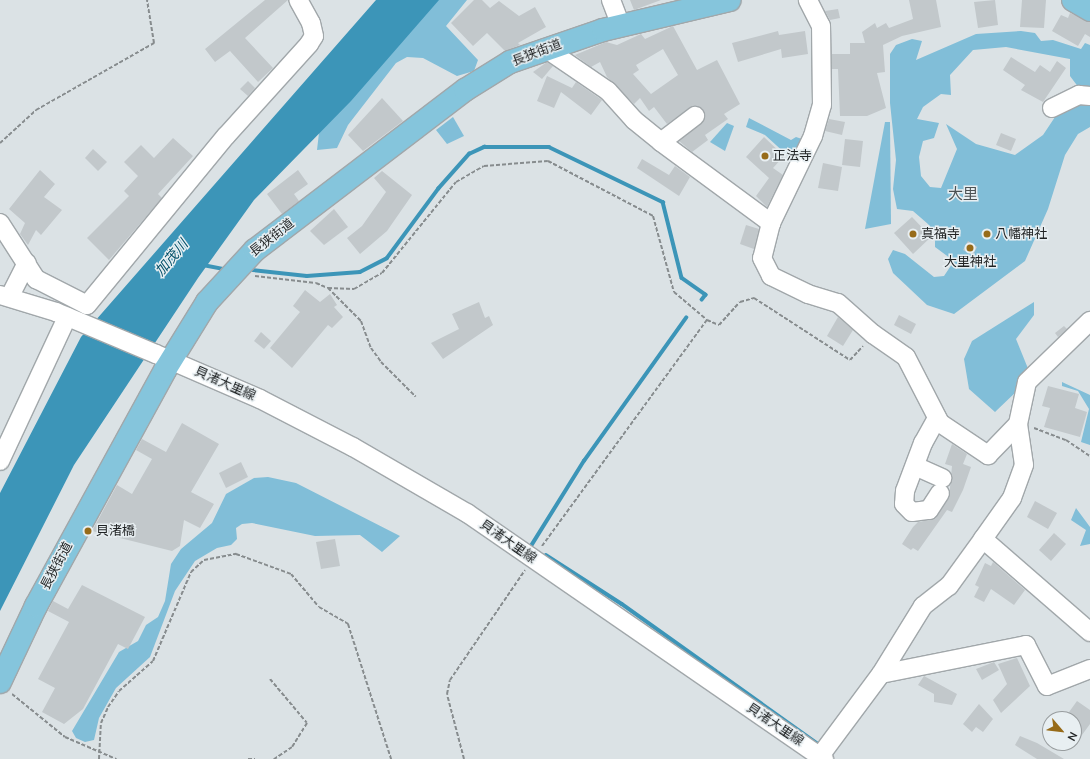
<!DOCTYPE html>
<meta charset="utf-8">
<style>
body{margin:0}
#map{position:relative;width:1090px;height:759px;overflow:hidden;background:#dbe2e5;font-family:"Nunito Sans","Noto Sans JP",sans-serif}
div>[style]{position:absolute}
.green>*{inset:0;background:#81bed8}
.water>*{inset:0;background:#3c95b8}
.stream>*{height:3.5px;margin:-1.75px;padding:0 1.75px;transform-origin:1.75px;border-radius:1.75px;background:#3c95b8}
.building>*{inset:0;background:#c2c8cb}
.path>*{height:2px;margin-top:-1px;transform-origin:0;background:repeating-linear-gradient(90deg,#878c8e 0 4px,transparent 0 6px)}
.roads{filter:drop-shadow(1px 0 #a1a7aa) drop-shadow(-1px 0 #a1a7aa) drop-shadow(0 1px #a1a7aa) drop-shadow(0 -1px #a1a7aa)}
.minor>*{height:18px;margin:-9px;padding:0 9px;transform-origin:9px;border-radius:9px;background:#fff}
.major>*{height:22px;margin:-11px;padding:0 11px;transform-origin:11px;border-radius:11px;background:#85c5dc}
.dots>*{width:11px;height:11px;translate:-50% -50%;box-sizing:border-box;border:2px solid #e8eff2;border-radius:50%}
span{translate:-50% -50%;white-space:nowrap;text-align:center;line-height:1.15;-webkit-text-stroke:3px #e8eff2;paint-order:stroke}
.street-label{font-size:13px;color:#1f2223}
.poi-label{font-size:13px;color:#1f2223}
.left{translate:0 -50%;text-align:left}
.water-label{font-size:14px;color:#05516a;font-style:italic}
.quarter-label{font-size:15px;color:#4c5254}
.north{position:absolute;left:1042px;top:711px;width:40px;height:40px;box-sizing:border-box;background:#e8eff2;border:1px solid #989d9f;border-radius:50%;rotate:118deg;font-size:11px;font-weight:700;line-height:16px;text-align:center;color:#1f2223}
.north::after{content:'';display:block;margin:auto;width:14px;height:18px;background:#976b19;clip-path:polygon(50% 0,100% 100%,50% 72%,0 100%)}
</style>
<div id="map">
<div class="green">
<div style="clip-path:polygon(422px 0,467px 0,446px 26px,478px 60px,474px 71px,457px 76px,423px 58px,407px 57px,396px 63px,348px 125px,337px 148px,317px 150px,320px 124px)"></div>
<div style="clip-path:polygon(1021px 31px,1035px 33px,1041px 41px,1053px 40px,1081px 49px,1085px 43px,1090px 45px,1090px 88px,1079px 88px,1070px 76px,1070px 59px,1006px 47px,973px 50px,950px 75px,951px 95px,941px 94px,923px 107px,917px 119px,939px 123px,934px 138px,923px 141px,919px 157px,921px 176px,930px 187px,941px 188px,957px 149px,946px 124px,976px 144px,1015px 155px,1043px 135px,1057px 114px,1090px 101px,1090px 127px,1078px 134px,1065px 155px,1048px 209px,1025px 261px,954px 314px,927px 305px,893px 273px,888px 259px,893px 250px,905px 254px,934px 277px,944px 276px,954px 261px,935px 247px,935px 232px,928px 224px,913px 211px,897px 209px,893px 189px,896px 160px,890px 103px,890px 54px,896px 45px,912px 39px,922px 41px,916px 60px,976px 34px)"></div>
<div style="clip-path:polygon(453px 117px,464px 136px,447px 144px,436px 130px)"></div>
<div style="clip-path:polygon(749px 118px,791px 140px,796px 137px,808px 141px,799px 160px,787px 155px,765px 135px,746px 127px)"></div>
<div style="clip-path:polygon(885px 122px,890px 122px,891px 224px,865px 229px)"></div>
<div style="clip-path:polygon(727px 123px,734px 126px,725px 151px,710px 142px)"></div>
<div style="clip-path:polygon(1034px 302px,1034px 315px,1016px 339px,1029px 371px,1020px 388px,995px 412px,969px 389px,964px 359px,972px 341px)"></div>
<div style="clip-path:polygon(1062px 382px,1090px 395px,1090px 445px,1081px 442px,1089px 409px,1078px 391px,1062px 386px)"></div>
<div style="clip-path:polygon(268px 477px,296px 483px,400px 536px,382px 552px,360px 535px,315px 536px,252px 523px,242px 524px,236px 528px,237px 539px,231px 545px,217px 548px,195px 561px,175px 591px,150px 657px,116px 688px,99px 718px,94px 740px,85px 742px,76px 738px,72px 731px,119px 652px,138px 641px,146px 625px,158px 617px,165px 601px,171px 564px,181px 549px,212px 523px,226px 494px,254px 478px)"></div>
<div style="clip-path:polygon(1076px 508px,1090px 527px,1090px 544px,1080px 546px,1086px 530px,1071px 520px)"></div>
</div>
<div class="water">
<div style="clip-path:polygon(376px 0,439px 0,351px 101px,254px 200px,198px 278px,74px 465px,0 611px,0 493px,81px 337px)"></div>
</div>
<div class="stream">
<div style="left:203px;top:265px;width:20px;rotate:11deg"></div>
<div style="left:253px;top:270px;width:54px;rotate:6.3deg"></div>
<div style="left:307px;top:276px;width:53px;rotate:-4.3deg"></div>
<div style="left:360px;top:272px;width:30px;rotate:-27deg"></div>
<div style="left:387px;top:258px;width:86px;rotate:-53.5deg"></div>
<div style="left:438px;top:189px;width:47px;rotate:-48.5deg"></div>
<div style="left:469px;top:154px;width:17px;rotate:-25deg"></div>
<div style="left:484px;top:147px;width:65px"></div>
<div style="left:549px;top:147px;width:127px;rotate:25.8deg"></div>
<div style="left:663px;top:202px;width:78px;rotate:76deg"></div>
<div style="left:682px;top:278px;width:29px;rotate:35deg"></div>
<div style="left:706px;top:295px;width:6px;rotate:129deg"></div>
<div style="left:531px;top:546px;width:100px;rotate:-58.1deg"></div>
<div style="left:584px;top:461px;width:176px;rotate:-54.5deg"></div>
<div style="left:546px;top:555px;width:90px;rotate:32.8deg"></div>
<div style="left:622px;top:604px;width:239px;rotate:35.5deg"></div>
</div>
<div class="building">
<div style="clip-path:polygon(265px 0,288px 0,245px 38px,273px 68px,258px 82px,230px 51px,215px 62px,205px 49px)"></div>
<div style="clip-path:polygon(474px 0,482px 0,490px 8px,499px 1px,519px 16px,535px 7px,546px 27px,518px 43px,520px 45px,505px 51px,487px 33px,473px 46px,451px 23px)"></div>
<div style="clip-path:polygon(630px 0,661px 0,634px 10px)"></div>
<div style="clip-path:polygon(909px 0,936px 0,941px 27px,902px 36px,883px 45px,885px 72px,877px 73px,886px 108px,867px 116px,840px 116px,838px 69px,832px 69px,832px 54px,850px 54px,850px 43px,865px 43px,862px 32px,875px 23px,877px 28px,886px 23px,889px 28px,913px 19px)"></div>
<div style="clip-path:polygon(995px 0,998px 25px,978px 28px,974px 2px)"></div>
<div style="clip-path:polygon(1022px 0,1046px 0,1044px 28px,1020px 27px)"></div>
<div style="clip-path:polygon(838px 9px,840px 18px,830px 20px,825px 11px)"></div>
<div style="clip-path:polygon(1070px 13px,1090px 22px,1090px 37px,1085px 34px,1078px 46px,1052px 31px,1061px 15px,1068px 18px)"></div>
<div style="clip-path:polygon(evenodd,673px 26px,697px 70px,717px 60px,740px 104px,724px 114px,728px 119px,705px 135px,708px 140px,692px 152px,679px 141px,704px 120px,703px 109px,693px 106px,667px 124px,654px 107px,649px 111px,640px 98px,634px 104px,607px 77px,600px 62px,591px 67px,575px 55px,606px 42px,617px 45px,641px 34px,645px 39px,673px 26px,663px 49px,678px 75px,651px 94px,633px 74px,639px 70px,636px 65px,663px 49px)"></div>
<div style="clip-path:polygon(778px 31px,779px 35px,805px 31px,808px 54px,782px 58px,781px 49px,738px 62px,732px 43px)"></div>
<div style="clip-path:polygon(1011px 57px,1035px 72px,1040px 65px,1050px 72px,1057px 61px,1066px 68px,1043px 102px,1021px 90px,1025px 85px,1003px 70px)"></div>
<div style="clip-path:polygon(547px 62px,553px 66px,542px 79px,533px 72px)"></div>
<div style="clip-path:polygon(547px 76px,572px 88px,576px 82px,602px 100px,591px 115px,561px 92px,554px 108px,537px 101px)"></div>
<div style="clip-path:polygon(248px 81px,255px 88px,248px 96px,240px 89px)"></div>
<div style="clip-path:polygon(382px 98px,403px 121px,363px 151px,348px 135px)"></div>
<div style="clip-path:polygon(829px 119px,845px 122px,842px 135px,825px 131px)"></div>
<div style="clip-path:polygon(1001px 133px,1016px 139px,1011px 151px,996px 145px)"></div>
<div style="clip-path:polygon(764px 137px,784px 156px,773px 168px,783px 175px,767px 207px,756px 196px,769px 178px,746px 157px)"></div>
<div style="clip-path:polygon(173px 138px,193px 156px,158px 194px,162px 198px,109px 260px,87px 238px,129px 196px,124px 191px,138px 176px,124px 162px,141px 145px,154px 158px)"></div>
<div style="clip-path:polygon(845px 139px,863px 141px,860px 167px,842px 165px)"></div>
<div style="clip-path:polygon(93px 149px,107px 162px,98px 171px,85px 158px)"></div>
<div style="clip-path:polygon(642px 159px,669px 175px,675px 166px,690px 177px,679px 196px,637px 168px)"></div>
<div style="clip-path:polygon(823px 163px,842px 167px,838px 191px,818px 188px)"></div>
<div style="clip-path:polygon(40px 170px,55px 184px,44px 197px,62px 210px,41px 235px,36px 230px,28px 245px,20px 234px,25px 223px,9px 209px)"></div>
<div style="clip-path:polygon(298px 170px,308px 184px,294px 194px,299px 201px,282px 214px,267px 194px)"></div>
<div style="clip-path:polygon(382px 171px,412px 195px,387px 231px,360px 254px,347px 238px,362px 226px,386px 192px,374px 178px)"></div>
<div style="clip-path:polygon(334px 209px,348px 227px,324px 245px,310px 231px)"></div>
<div style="clip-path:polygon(912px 217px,931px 237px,913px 254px,894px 233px)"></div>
<div style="clip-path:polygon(746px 225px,759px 229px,754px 249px,740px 244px)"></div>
<div style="clip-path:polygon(968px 241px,977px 247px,973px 255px,963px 250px)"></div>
<div style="clip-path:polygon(305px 290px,320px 302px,330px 294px,337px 305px,334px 307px,343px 317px,332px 328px,328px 325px,292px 368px,270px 348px,300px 312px,293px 306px)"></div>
<div style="clip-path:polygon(479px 302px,485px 318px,489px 316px,493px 325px,443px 359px,431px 343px,459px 329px,452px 314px)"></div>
<div style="clip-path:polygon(899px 315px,916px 324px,911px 334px,894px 325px)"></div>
<div style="clip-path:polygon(838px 317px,853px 330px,843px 346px,827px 336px)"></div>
<div style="clip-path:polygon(1064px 326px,1067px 329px,1058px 337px,1055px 333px)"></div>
<div style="clip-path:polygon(261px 332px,271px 341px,264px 349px,254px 341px)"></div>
<div style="clip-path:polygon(1048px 386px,1079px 394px,1075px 408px,1087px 412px,1080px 437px,1044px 427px,1050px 408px,1042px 406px)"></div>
<div style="clip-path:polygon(182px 423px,219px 444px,191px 492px,214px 504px,200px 528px,184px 520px,180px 546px,172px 551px,92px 531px,117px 485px,132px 494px,152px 459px,136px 450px,142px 439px,166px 452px)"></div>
<div style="clip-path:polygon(952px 444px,967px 454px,963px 464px,971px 467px,963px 490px,952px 512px,947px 510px,918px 551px,913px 548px,911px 550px,902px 544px,913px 527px,918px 522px,935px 519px,949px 498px,952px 466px,945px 464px)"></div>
<div style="clip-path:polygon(241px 462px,248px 477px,226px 488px,219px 473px)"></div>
<div style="clip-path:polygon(1035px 501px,1057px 513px,1048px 529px,1027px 517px)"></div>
<div style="clip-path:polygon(1054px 533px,1066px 544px,1051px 561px,1039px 550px)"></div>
<div style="clip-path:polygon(335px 539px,340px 566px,321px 569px,316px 542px)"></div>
<div style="clip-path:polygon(993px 562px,1025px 590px,1014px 605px,991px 589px,984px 602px,974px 597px,979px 587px,975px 585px,985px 563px,991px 566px)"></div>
<div style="clip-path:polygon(82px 585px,145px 617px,128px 649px,118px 644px,83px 709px,64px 724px,42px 712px,55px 688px,38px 679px,69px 622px,48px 611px,53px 601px,68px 609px)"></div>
<div style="clip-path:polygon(1017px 658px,1030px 686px,1001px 713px,993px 700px,1007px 684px,998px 664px)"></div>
<div style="clip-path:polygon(994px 662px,999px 670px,982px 680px,976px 669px)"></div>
<div style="clip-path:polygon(924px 676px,957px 694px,952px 705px,934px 702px,934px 694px,918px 685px)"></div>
<div style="clip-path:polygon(1077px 701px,1090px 710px,1090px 724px,1074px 746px,1074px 719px,1064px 719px)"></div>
<div style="clip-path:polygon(979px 704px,993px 719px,983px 732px,976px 727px,972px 732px,963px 724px)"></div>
<div style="clip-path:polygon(1020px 736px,1037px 743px,1064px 759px,1037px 759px,1015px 745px)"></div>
</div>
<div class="path">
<div style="left:0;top:143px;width:49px;rotate:-42.5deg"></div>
<div style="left:36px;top:110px;width:136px;rotate:-29.6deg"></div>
<div style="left:154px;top:43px;width:44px;rotate:-99.2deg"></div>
<div style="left:255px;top:276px;width:61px;rotate:6.5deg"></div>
<div style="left:316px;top:283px;width:13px;rotate:23deg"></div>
<div style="left:328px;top:288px;width:47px;rotate:45deg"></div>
<div style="left:361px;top:321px;width:29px;rotate:70deg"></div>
<div style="left:371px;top:348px;width:17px;rotate:54deg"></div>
<div style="left:381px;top:362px;width:49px;rotate:45deg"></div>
<div style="left:328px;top:288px;width:26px;rotate:2deg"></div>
<div style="left:354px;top:289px;width:32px;rotate:-30deg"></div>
<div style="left:382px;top:273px;width:117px;rotate:-50.9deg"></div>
<div style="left:456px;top:182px;width:32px;rotate:-30deg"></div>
<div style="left:484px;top:166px;width:64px;rotate:-4.5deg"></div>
<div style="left:548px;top:161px;width:119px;rotate:27.6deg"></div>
<div style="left:653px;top:216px;width:79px;rotate:74.6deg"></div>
<div style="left:674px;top:292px;width:43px;rotate:40.3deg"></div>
<div style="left:707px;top:320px;width:13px;rotate:23deg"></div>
<div style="left:719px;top:325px;width:31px;rotate:-48deg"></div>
<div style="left:740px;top:302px;width:15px;rotate:-16deg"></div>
<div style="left:754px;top:298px;width:114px;rotate:32.9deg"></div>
<div style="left:850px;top:360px;width:19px;rotate:-47deg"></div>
<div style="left:1034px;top:428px;width:34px;rotate:21deg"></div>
<div style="left:1066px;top:440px;width:29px;rotate:34deg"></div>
<div style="left:542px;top:546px;width:280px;rotate:-53.9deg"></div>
<div style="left:270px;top:679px;width:57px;rotate:49.9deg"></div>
<div style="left:307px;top:723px;width:28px;rotate:122deg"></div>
<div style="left:292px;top:747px;width:22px;rotate:146deg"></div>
<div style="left:12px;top:694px;width:68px;rotate:39.1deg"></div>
<div style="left:65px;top:737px;width:56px;rotate:23.3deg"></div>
<div style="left:99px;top:759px;width:36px;rotate:-87deg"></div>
<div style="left:101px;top:723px;width:17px;rotate:-66deg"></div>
<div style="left:108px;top:707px;width:19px;rotate:-55deg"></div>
<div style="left:119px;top:691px;width:45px;rotate:-41.4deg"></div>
<div style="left:153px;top:661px;width:97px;rotate:-66.9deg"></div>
<div style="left:191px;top:572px;width:18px;rotate:-43deg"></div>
<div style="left:204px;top:560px;width:33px;rotate:-11deg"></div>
<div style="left:236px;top:554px;width:59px;rotate:20deg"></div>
<div style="left:291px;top:574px;width:43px;rotate:49.7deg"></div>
<div style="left:319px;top:607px;width:34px;rotate:30deg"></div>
<div style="left:348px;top:624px;width:142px;rotate:72.3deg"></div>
<div style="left:248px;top:759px;width:7px"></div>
<div style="left:464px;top:759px;width:67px;rotate:-104.7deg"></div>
<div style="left:447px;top:694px;width:14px;rotate:-78deg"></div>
<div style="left:450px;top:680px;width:133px;rotate:-55.7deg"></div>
</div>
<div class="roads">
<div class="minor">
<div style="left:611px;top:0;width:28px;rotate:69deg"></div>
<div style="left:545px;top:48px;width:76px;rotate:34.3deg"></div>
<div style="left:608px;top:91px;width:39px;rotate:48deg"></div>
<div style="left:634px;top:120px;width:35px;rotate:39deg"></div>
<div style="left:661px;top:142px;width:137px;rotate:36.4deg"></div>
<div style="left:771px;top:223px;width:36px;rotate:104deg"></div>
<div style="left:762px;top:258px;width:20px;rotate:63deg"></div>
<div style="left:771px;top:276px;width:41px;rotate:25.9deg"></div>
<div style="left:808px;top:294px;width:31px;rotate:17deg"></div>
<div style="left:838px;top:303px;width:47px;rotate:41.5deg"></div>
<div style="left:873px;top:334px;width:40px;rotate:34.9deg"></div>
<div style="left:906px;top:357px;width:74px;rotate:62.7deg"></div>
<div style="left:940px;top:423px;width:58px;rotate:33.7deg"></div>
<div style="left:988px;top:455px;width:43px;rotate:-45.9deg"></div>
<div style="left:1018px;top:424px;width:41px;rotate:81.7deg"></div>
<div style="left:1024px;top:465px;width:35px;rotate:110deg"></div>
<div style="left:1012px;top:498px;width:50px;rotate:125.3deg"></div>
<div style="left:983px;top:539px;width:142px;rotate:41deg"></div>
<div style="left:1052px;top:108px;width:30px;rotate:-26deg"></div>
<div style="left:1079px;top:95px;width:11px;rotate:5deg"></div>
<div style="left:661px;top:142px;width:43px;rotate:-37.4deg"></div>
<div style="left:0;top:223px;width:67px;rotate:57.3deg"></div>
<div style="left:36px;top:279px;width:57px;rotate:27deg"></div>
<div style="left:87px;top:305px;width:219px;rotate:-50.6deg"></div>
<div style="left:226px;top:136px;width:124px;rotate:-47.9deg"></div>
<div style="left:309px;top:44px;width:9px;rotate:-58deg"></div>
<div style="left:314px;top:36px;width:13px;rotate:-103deg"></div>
<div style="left:311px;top:23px;width:26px;rotate:-119deg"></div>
<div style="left:771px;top:223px;width:97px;rotate:-64.2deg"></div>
<div style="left:813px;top:136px;width:32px;rotate:-74deg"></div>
<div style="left:822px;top:105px;width:79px;rotate:-90.7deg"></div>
<div style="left:821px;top:26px;width:29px;rotate:-117deg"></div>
<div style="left:0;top:295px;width:59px;rotate:16.9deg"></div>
<div style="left:56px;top:312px;width:108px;rotate:22.8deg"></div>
<div style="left:156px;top:354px;width:113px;rotate:23.4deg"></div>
<div style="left:260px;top:399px;width:105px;rotate:27.3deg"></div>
<div style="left:353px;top:447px;width:132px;rotate:30.1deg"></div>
<div style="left:467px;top:513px;width:434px;rotate:34.6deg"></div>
<div style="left:10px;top:296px;width:37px;rotate:-63deg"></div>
<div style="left:937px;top:418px;width:29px;rotate:119deg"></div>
<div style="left:923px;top:443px;width:51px;rotate:110.6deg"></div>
<div style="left:905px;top:491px;width:13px;rotate:94deg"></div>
<div style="left:904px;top:504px;width:11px;rotate:45deg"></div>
<div style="left:912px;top:512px;width:17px;rotate:-7deg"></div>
<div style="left:929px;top:510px;width:20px;rotate:-57deg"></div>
<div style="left:1018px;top:424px;width:43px;rotate:-77.9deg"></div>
<div style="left:1027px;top:382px;width:88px;rotate:-44.1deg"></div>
<div style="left:0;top:461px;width:159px;rotate:-65deg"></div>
<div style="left:915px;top:466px;width:30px;rotate:24deg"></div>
<div style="left:881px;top:674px;width:148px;rotate:-11.3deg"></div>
<div style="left:1026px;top:645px;width:46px;rotate:62.9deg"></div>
<div style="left:1047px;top:686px;width:46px;rotate:-21.6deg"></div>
<div style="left:820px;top:756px;width:102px;rotate:-53.4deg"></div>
<div style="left:881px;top:674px;width:80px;rotate:-58.3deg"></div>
<div style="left:923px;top:606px;width:33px;rotate:-38deg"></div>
<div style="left:949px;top:586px;width:58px;rotate:-54.1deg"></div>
</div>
<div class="major">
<div style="left:1073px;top:0;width:20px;rotate:30deg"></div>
<div style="left:0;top:682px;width:84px;rotate:-64.7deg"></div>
<div style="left:36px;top:606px;width:269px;rotate:-61.3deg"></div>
<div style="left:165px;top:370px;width:80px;rotate:-58.3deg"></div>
<div style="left:207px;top:302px;width:71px;rotate:-47.3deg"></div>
<div style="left:255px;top:250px;width:264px;rotate:-37.3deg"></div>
<div style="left:465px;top:90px;width:53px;rotate:-31.9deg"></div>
<div style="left:510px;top:62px;width:98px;rotate:-19deg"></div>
<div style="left:603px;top:30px;width:130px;rotate:-13.3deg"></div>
</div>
</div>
<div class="dots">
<div style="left:765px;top:156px;background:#976b19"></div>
<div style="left:913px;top:234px;background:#976b19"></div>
<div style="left:987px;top:234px;background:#976b19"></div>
<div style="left:970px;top:248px;background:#976b19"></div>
<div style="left:88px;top:531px;background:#976b19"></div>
</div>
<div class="street-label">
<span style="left:537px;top:53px;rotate:-21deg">長狭街道</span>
<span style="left:272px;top:238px;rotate:-38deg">長狭街道</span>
<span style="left:225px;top:384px;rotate:24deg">貝渚大里線</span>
<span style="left:508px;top:542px;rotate:35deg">貝渚大里線</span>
<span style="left:57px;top:566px;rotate:-62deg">長狭街道</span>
<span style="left:775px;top:725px;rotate:34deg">貝渚大里線</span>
</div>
<div class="poi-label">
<span class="left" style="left:773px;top:156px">正法寺</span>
<span class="left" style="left:921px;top:234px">真福寺</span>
<span class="left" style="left:995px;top:234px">八幡神社</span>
<span style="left:970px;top:262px">大里神社</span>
<span class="left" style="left:96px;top:531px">貝渚橋</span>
</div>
<div class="water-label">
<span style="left:172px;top:258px;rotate:-50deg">加茂川</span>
</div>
<div class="quarter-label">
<span style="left:963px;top:195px">大里</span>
</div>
<div class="north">N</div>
</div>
